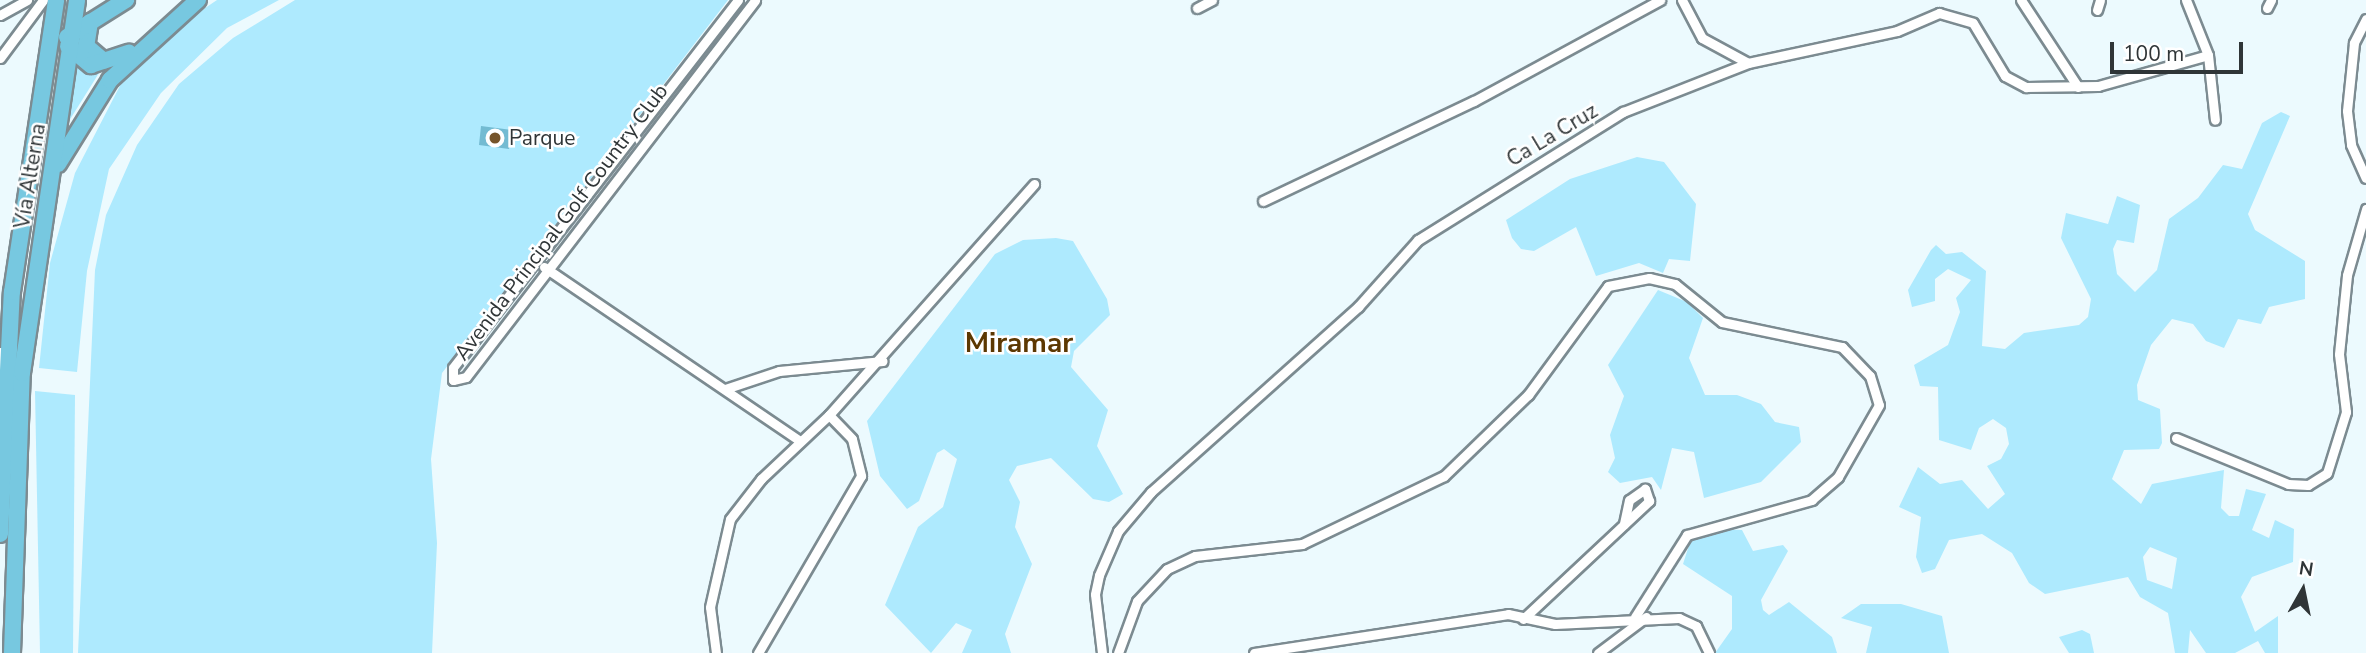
<!DOCTYPE html>
<meta charset="utf-8">
<style>
body{margin:0}
#map{position:relative;width:2366px;height:653px;overflow:hidden;background:#ecfafe;font-family:"Nunito Sans",sans-serif}
div>[style]{position:absolute}
.green>*{inset:0;background:#aeeafe}
.water>*{inset:0;background:#73bbd2}
.roads{filter:drop-shadow(2px 0 #7c8b91) drop-shadow(-2px 0 #7c8b91) drop-shadow(0 2px #7c8b91) drop-shadow(0 -2px #7c8b91)}
.minor>*{height:9px;margin:-4.5px;padding:0 4.5px;transform-origin:4.5px;border-radius:4.5px;background:#fff}
.trunk>*{height:16px;margin:-8px;padding:0 8px;transform-origin:8px;border-radius:8px;background:#77c8e0}
.dots>*{width:19px;height:19px;translate:-50% -50%;box-sizing:border-box;border:4px solid #fff;border-radius:50%}
span{translate:-50% -50%;white-space:nowrap;text-align:center;line-height:1.15;-webkit-text-stroke:5px #fff;paint-order:stroke}
.street-label{font-size:21px;color:#2f3537}
.poi-label{font-size:21px;color:#2f3537}
.left{translate:0 -50%;text-align:left}
.district-label{font-size:28px;color:#5c3802;font-weight:700}
.north{position:absolute;left:2268px;top:555px;width:70px;height:70px;-webkit-text-stroke:5px #fff;paint-order:stroke;rotate:9deg;font-size:19px;font-weight:700;line-height:28px;text-align:center;color:#2f3537}
.north::after{content:'';display:block;margin:auto;width:24px;height:32px;background:#2f3537;clip-path:polygon(50% 0,100% 100%,50% 72%,0 100%)}
.scale{position:absolute;left:2110px;top:42px;width:133px;height:32px;box-sizing:border-box;border:4px solid #2f3537;border-top:0;padding-left:9px;font-size:21px;line-height:24px;white-space:nowrap;color:#2f3537;-webkit-text-stroke:5px #fff;paint-order:stroke}
</style>
<div id="map">
<div class="green">
<div style="clip-path:polygon(217px 0,279px 0,227px 28px,161px 93px,109px 169px,87px 271px,77px 372px,39px 368px,50px 263px,75px 173px,124px 78px,180px 25px)"></div>
<div style="clip-path:polygon(295px 0,728px 0,442px 373px,431px 459px,437px 543px,432px 653px,78px 653px,95px 270px,106px 215px,137px 145px,179px 84px,233px 38px)"></div>
<div style="clip-path:polygon(77px 68px,99px 73px,64px 129px)"></div>
<div style="clip-path:polygon(evenodd,2281px 112px,2290px 116px,2248px 214px,2255px 230px,2305px 261px,2305px 299px,2269px 307px,2261px 324px,2238px 319px,2224px 348px,2206px 341px,2193px 324px,2172px 319px,2151px 345px,2137px 385px,2138px 400px,2160px 409px,2162px 443px,2159px 449px,2124px 450px,2112px 479px,2141px 504px,2152px 484px,2224px 470px,2221px 508px,2229px 516px,2239px 516px,2246px 489px,2266px 494px,2252px 530px,2269px 538px,2275px 520px,2294px 529px,2293px 562px,2252px 577px,2241px 597px,2255px 632px,2278px 616px,2278px 653px,2265px 653px,2258px 641px,2235px 653px,2206px 653px,2190px 630px,2188px 653px,2175px 653px,2168px 613px,2140px 597px,2128px 577px,2045px 594px,2029px 583px,2012px 553px,1982px 534px,1949px 540px,1935px 569px,1922px 573px,1916px 557px,1921px 517px,1899px 507px,1918px 467px,1940px 484px,1962px 480px,1988px 509px,2005px 494px,1987px 466px,2001px 459px,2009px 444px,2006px 428px,1993px 419px,1979px 428px,1971px 450px,1939px 440px,1938px 387px,1920px 386px,1914px 365px,1948px 345px,1960px 312px,1956px 298px,1971px 280px,1948px 269px,1935px 279px,1935px 301px,1912px 307px,1908px 290px,1931px 250px,1936px 245px,1946px 254px,1962px 252px,1986px 271px,1982px 346px,2005px 349px,2024px 333px,2079px 325px,2088px 317px,2091px 299px,2061px 238px,2066px 213px,2108px 224px,2117px 196px,2140px 205px,2134px 243px,2117px 240px,2113px 249px,2117px 274px,2135px 292px,2157px 270px,2169px 219px,2198px 198px,2223px 165px,2242px 169px,2262px 123px,2281px 112px,2150px 547px,2177px 558px,2172px 589px,2147px 580px,2143px 557px,2150px 547px)"></div>
<div style="clip-path:polygon(1637px 157px,1664px 162px,1696px 204px,1690px 261px,1669px 259px,1663px 273px,1639px 263px,1596px 276px,1576px 227px,1534px 251px,1521px 249px,1512px 238px,1506px 220px,1570px 179px)"></div>
<div style="clip-path:polygon(1056px 238px,1073px 241px,1107px 299px,1110px 315px,1074px 351px,1071px 367px,1108px 410px,1097px 446px,1123px 494px,1109px 502px,1093px 499px,1051px 458px,1017px 466px,1009px 480px,1020px 502px,1015px 527px,1032px 564px,1005px 634px,1011px 653px,962px 653px,972px 630px,956px 623px,931px 653px,885px 605px,918px 527px,943px 507px,957px 459px,944px 449px,937px 453px,919px 501px,907px 509px,880px 476px,867px 421px,995px 254px,1023px 240px)"></div>
<div style="clip-path:polygon(1658px 290px,1687px 302px,1703px 318px,1689px 358px,1705px 395px,1737px 395px,1761px 404px,1775px 422px,1799px 427px,1801px 442px,1761px 482px,1704px 498px,1694px 452px,1672px 448px,1661px 490px,1652px 477px,1620px 483px,1608px 472px,1615px 458px,1610px 435px,1624px 396px,1608px 365px)"></div>
<div style="clip-path:polygon(35px 391px,75px 395px,73px 653px,40px 653px)"></div>
<div style="clip-path:polygon(1716px 529px,1742px 530px,1753px 551px,1783px 545px,1788px 551px,1761px 600px,1763px 610px,1769px 615px,1789px 602px,1832px 637px,1837px 653px,1715px 653px,1732px 629px,1732px 596px,1683px 564px,1692px 536px)"></div>
<div style="clip-path:polygon(1861px 604px,1901px 604px,1942px 616px,1949px 653px,1866px 653px,1872px 627px,1841px 618px)"></div>
<div style="clip-path:polygon(2082px 630px,2090px 634px,2094px 653px,2069px 653px,2059px 637px)"></div>
</div>
<div class="water">
<div style="clip-path:polygon(481px 126px,512px 130px,509px 149px,479px 145px)"></div>
</div>
<div class="roads">
<div class="minor">
<div style="left:738px;top:0;width:465px;rotate:127.8deg"></div>
<div style="left:453px;top:368px;width:12px;rotate:90deg"></div>
<div style="left:453px;top:380px;width:13px;rotate:-13deg"></div>
<div style="left:466px;top:377px;width:475px;rotate:-52.5deg"></div>
<div style="left:1682px;top:0;width:43px;rotate:62.2deg"></div>
<div style="left:1702px;top:38px;width:52px;rotate:28.5deg"></div>
<div style="left:2021px;top:0;width:104px;rotate:56.8deg"></div>
<div style="left:2186px;top:0;width:59px;rotate:68.2deg"></div>
<div style="left:2208px;top:55px;width:65px;rotate:83.9deg"></div>
<div style="left:1197px;top:8px;width:17px;rotate:-28deg"></div>
<div style="left:2267px;top:8px;width:9px;rotate:-63deg"></div>
<div style="left:2097px;top:10px;width:10px;rotate:-73deg"></div>
<div style="left:0;top:15px;width:31px;rotate:-29deg"></div>
<div style="left:2366px;top:19px;width:27px;rotate:117deg"></div>
<div style="left:2354px;top:43px;width:68px;rotate:95.9deg"></div>
<div style="left:2347px;top:111px;width:34px;rotate:83deg"></div>
<div style="left:2351px;top:145px;width:36px;rotate:66deg"></div>
<div style="left:0;top:58px;width:72px;rotate:-53.4deg"></div>
<div style="left:1263px;top:201px;width:233px;rotate:-25.4deg"></div>
<div style="left:1474px;top:101px;width:212px;rotate:-28.5deg"></div>
<div style="left:544px;top:267px;width:308px;rotate:34.2deg"></div>
<div style="left:0;top:352px;width:23px;rotate:88deg"></div>
<div style="left:725px;top:389px;width:57px;rotate:-18.4deg"></div>
<div style="left:779px;top:371px;width:104px;rotate:-5.5deg"></div>
<div style="left:829px;top:415px;width:309px;rotate:-48.4deg"></div>
<div style="left:2176px;top:438px;width:121px;rotate:22.3deg"></div>
<div style="left:2288px;top:484px;width:20px;rotate:3deg"></div>
<div style="left:2308px;top:485px;width:22px;rotate:-32deg"></div>
<div style="left:2327px;top:473px;width:64px;rotate:-72.7deg"></div>
<div style="left:2346px;top:412px;width:58px;rotate:-96.9deg"></div>
<div style="left:2339px;top:354px;width:79px;rotate:-84.2deg"></div>
<div style="left:2347px;top:275px;width:69px;rotate:-73.9deg"></div>
<div style="left:1523px;top:619px;width:173px;rotate:-43.1deg"></div>
<div style="left:1649px;top:501px;width:13px;rotate:-108deg"></div>
<div style="left:1645px;top:489px;width:19px;rotate:145deg"></div>
<div style="left:1629px;top:500px;width:25px;rotate:102deg"></div>
<div style="left:716px;top:653px;width:46px;rotate:-97.4deg"></div>
<div style="left:710px;top:607px;width:90px;rotate:-77.2deg"></div>
<div style="left:730px;top:519px;width:51px;rotate:-52.2deg"></div>
<div style="left:761px;top:479px;width:93px;rotate:-43.3deg"></div>
<div style="left:829px;top:415px;width:33px;rotate:46deg"></div>
<div style="left:852px;top:439px;width:38px;rotate:76deg"></div>
<div style="left:861px;top:476px;width:205px;rotate:120.2deg"></div>
<div style="left:1102px;top:653px;width:59px;rotate:-96.8deg"></div>
<div style="left:1095px;top:594px;width:19px;rotate:-78deg"></div>
<div style="left:1099px;top:575px;width:48px;rotate:-66.6deg"></div>
<div style="left:1118px;top:531px;width:51px;rotate:-49.8deg"></div>
<div style="left:1151px;top:492px;width:278px;rotate:-41.8deg"></div>
<div style="left:1358px;top:307px;width:90px;rotate:-48.2deg"></div>
<div style="left:1418px;top:240px;width:242px;rotate:-32deg"></div>
<div style="left:1623px;top:112px;width:134px;rotate:-21.4deg"></div>
<div style="left:1748px;top:63px;width:152px;rotate:-12.1deg"></div>
<div style="left:1897px;top:31px;width:46px;rotate:-23.2deg"></div>
<div style="left:1939px;top:13px;width:35px;rotate:16deg"></div>
<div style="left:1973px;top:23px;width:62px;rotate:58.9deg"></div>
<div style="left:2005px;top:76px;width:24px;rotate:28deg"></div>
<div style="left:2026px;top:87px;width:72px;rotate:-0.8deg"></div>
<div style="left:2098px;top:86px;width:114px;rotate:-15.7deg"></div>
<div style="left:1118px;top:653px;width:55px;rotate:-69.9deg"></div>
<div style="left:1137px;top:601px;width:44px;rotate:-46.8deg"></div>
<div style="left:1167px;top:569px;width:31px;rotate:-25deg"></div>
<div style="left:1195px;top:556px;width:108px;rotate:-6.4deg"></div>
<div style="left:1302px;top:544px;width:157px;rotate:-25.6deg"></div>
<div style="left:1444px;top:476px;width:117px;rotate:-44deg"></div>
<div style="left:1528px;top:395px;width:135px;rotate:-53.7deg"></div>
<div style="left:1608px;top:286px;width:42px;rotate:-11deg"></div>
<div style="left:1649px;top:278px;width:27px;rotate:13deg"></div>
<div style="left:1675px;top:284px;width:60px;rotate:39deg"></div>
<div style="left:1722px;top:322px;width:123px;rotate:11.8deg"></div>
<div style="left:1842px;top:347px;width:40px;rotate:46deg"></div>
<div style="left:1870px;top:376px;width:30px;rotate:73deg"></div>
<div style="left:1879px;top:405px;width:83px;rotate:119.7deg"></div>
<div style="left:1838px;top:477px;width:35px;rotate:139deg"></div>
<div style="left:1812px;top:500px;width:130px;rotate:164.4deg"></div>
<div style="left:1687px;top:535px;width:97px;rotate:122.4deg"></div>
<div style="left:1254px;top:653px;width:257px;rotate:-8.7deg"></div>
<div style="left:1508px;top:614px;width:48px;rotate:12deg"></div>
<div style="left:1555px;top:624px;width:124px;rotate:-2.8deg"></div>
<div style="left:1679px;top:618px;width:19px;rotate:25deg"></div>
<div style="left:1696px;top:626px;width:30px;rotate:64deg"></div>
<div style="left:1598px;top:653px;width:60px;rotate:-36.9deg"></div>
</div>
<div class="trunk">
<div style="left:90px;top:22px;width:24px;rotate:99deg"></div>
<div style="left:86px;top:46px;width:23px;rotate:40deg"></div>
<div style="left:67px;top:37px;width:70px;rotate:-32.1deg"></div>
<div style="left:68px;top:46px;width:30px;rotate:40deg"></div>
<div style="left:91px;top:65px;width:40px;rotate:-18deg"></div>
<div style="left:58px;top:164px;width:99px;rotate:-58.2deg"></div>
<div style="left:110px;top:80px;width:119px;rotate:-42.3deg"></div>
<div style="left:0;top:534px;width:242px;rotate:-87.2deg"></div>
<div style="left:12px;top:292px;width:295px;rotate:-81.4deg"></div>
<div style="left:12px;top:653px;width:280px;rotate:-88deg"></div>
<div style="left:22px;top:373px;width:377px;rotate:-81.6deg"></div>
</div>
</div>
<div class="dots">
<div style="left:495px;top:138px;background:#75542a"></div>
</div>
<div class="street-label">
<span style="left:1552px;top:135px;rotate:-31deg">Ca La Cruz</span>
<span style="left:30px;top:176px;rotate:-81deg">Vía Alterna</span>
<span style="left:561px;top:222px;rotate:-53deg">Avenida Principal Golf Country Club</span>
</div>
<div class="poi-label">
<span class="left" style="left:509px;top:138px">Parque</span>
</div>
<div class="district-label">
<span style="left:1019px;top:343px">Miramar</span>
</div>
<div class="north">N</div>
<div class="scale">100 m</div>
</div>
